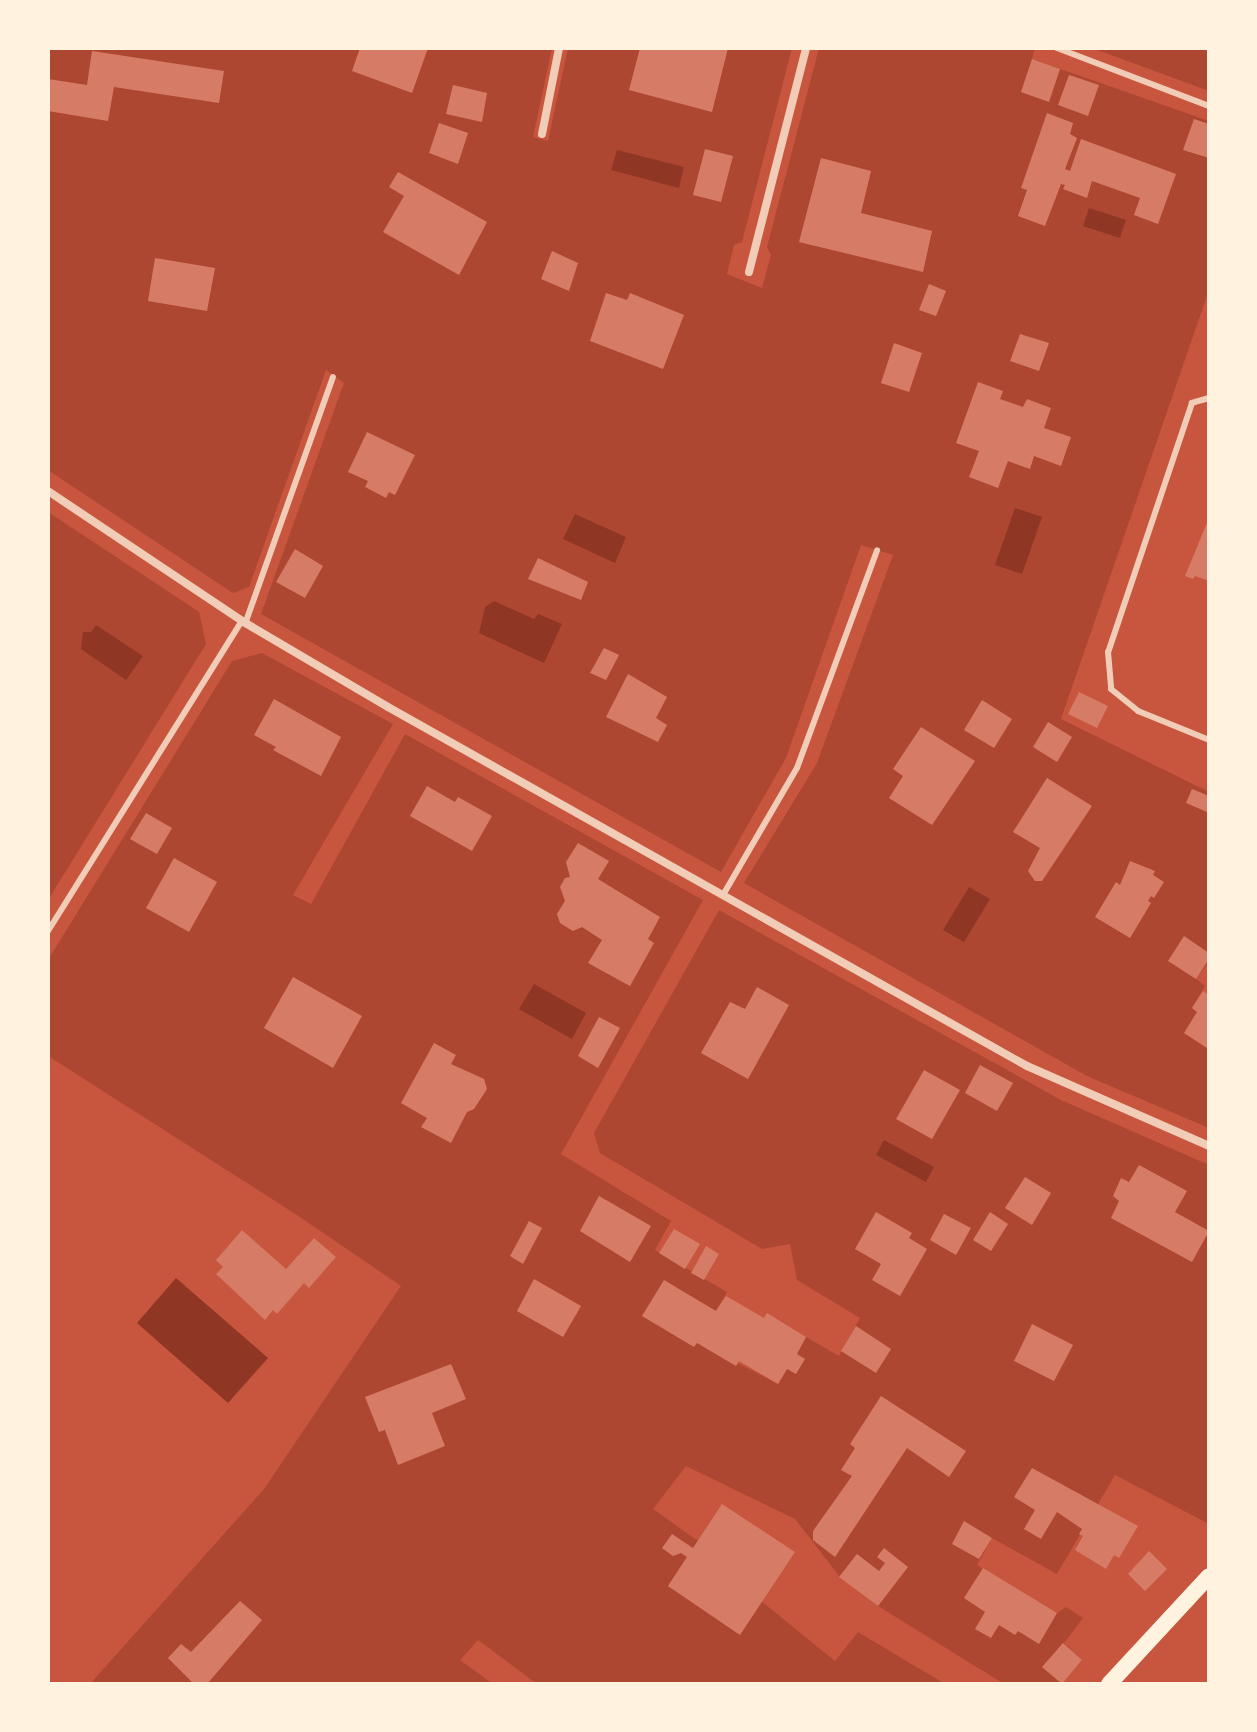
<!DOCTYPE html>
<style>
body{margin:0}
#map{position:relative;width:1257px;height:1732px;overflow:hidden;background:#c8553d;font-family:Merriweather,serif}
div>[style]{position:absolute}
.green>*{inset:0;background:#ae4732}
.water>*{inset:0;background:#8f3625}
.building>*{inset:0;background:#d67c66}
.service>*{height:6px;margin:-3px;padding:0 3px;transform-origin:3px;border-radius:3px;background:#f1ccb7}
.minor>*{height:8px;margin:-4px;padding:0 4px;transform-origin:4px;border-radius:4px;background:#f1ccb7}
.secondary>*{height:16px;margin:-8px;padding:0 8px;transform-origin:8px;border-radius:8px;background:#fff3e0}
span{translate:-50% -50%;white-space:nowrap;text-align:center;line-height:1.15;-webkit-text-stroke:7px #fff3e0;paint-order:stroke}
.frame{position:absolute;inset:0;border:50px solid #fff3e0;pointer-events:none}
</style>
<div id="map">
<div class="green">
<div style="clip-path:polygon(48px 48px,552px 48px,533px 137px,548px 141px,568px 48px,792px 48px,742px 242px,734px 245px,727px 274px,762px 288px,771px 255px,767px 247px,819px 48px,1035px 48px,1032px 59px,1209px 121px,1209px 290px,1061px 719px,1209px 792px,1209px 961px,1196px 979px,1205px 986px,1192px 1008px,1197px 1012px,1184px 1033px,1209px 1050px,1209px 1128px,1087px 1076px,744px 883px,817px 763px,893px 555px,861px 545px,786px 758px,721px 872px,261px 614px,344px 383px,326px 370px,249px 587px,233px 593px,48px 470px)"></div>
<div style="clip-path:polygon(1092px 48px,1209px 48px,1209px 91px)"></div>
<div style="clip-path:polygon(48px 512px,199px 612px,206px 644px,48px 900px)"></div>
<div style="clip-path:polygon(262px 653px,393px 724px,293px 895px,311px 904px,405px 734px,703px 900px,561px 1154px,671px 1221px,655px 1250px,727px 1292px,697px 1342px,778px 1384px,806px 1337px,839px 1356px,860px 1318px,797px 1280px,790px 1244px,762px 1249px,600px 1153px,594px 1133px,719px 910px,1061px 1100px,1209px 1165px,1209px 1524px,1115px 1475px,1057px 1574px,992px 1538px,977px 1565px,1057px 1613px,1066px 1607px,1083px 1618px,1064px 1643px,1082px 1660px,1062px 1684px,1004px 1684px,878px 1606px,840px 1577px,795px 1519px,686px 1466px,653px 1509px,698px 1541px,668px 1586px,739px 1634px,761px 1601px,835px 1661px,858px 1632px,945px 1684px,537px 1684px,478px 1640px,460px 1660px,493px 1684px,90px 1684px,264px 1489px,401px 1286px,297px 1215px,48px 1056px,48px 960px,232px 661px)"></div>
</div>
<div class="water">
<div style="clip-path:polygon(617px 150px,684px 167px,679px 188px,611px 170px)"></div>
<div style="clip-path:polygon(1089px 208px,1126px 220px,1120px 238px,1083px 226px)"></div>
<div style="clip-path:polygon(1015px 508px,1042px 517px,1022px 574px,995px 565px)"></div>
<div style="clip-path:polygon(575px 514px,626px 537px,615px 563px,563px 539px)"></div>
<div style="clip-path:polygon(494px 601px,534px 619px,538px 614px,562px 624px,544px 663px,479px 633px,485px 607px)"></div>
<div style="clip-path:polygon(96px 625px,143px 656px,126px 680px,81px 649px,83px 632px,91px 632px)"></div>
<div style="clip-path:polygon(969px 887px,990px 899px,964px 942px,943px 930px)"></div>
<div style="clip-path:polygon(534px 984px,586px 1013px,572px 1039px,519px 1009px)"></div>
<div style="clip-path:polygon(884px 1140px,934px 1167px,926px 1182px,876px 1155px)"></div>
<div style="clip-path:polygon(176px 1278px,268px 1358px,228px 1403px,137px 1323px)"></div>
</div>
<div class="building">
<div style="clip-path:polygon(360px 48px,428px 48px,412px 93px,352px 71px)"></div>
<div style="clip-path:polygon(640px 48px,728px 48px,712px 112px,629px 90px)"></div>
<div style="clip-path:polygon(92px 51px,224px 71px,219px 103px,114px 87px,108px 121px,48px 111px,48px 79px,87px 85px)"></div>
<div style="clip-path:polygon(1032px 59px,1060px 69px,1049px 102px,1021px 92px)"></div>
<div style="clip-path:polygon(1069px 75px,1099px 85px,1088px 116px,1058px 105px)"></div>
<div style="clip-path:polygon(453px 85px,487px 93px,482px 122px,446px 114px)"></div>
<div style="clip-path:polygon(1047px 113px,1073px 123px,1070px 134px,1077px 138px,1065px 169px,1070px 171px,1081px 139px,1176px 174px,1158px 224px,1134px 215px,1140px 198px,1092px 181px,1087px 198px,1063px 189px,1065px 185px,1061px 184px,1045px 226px,1018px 216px,1027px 190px,1021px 188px)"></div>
<div style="clip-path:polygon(1194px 119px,1209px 124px,1209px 158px,1183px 150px)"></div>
<div style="clip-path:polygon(439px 123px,468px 133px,458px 164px,429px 153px)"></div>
<div style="clip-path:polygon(705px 149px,733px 156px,721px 202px,693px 195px)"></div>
<div style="clip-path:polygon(821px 158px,871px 171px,861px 213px,932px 231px,923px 272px,799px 242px)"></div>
<div style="clip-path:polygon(398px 172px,487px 222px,459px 275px,383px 232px,404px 196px,389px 187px)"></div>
<div style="clip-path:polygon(552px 251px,578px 263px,569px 291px,541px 279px)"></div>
<div style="clip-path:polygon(155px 258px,215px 268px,207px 311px,148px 301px)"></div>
<div style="clip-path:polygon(929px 284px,946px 291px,936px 316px,919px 310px)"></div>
<div style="clip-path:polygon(606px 293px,627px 300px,630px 293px,684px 315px,663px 369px,590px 341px)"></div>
<div style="clip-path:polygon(1020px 334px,1049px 343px,1039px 371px,1010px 361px)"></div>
<div style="clip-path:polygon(894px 343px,922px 353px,909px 392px,881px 383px)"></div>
<div style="clip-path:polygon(978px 382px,1003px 391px,1000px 399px,1023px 407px,1027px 399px,1051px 408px,1044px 428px,1071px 437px,1061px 466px,1034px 456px,1030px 469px,1008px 461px,998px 488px,969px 477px,979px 451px,956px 443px)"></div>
<div style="clip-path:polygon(367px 432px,415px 455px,395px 495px,389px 492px,386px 498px,365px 487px,368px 481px,348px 472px)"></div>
<div style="clip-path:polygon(1209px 518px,1209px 581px,1195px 576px,1193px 579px,1185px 576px)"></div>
<div style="clip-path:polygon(295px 549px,323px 566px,305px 598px,276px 582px)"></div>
<div style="clip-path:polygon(538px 558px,588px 582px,581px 600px,528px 579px)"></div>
<div style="clip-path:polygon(604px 648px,619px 655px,606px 680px,590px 673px)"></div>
<div style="clip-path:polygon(628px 674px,667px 697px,656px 718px,667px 725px,658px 742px,606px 717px)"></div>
<div style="clip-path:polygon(1079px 692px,1108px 706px,1097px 728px,1068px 714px)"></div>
<div style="clip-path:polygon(274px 699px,341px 737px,321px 776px,273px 750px,276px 747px,254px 735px)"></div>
<div style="clip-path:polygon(982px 700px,1012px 719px,994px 748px,964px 730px)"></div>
<div style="clip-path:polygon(1048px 722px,1072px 737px,1057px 762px,1033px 747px)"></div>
<div style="clip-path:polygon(921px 727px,975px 761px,932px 825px,889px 798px,903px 776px,893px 769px)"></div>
<div style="clip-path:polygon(1047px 778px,1092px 806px,1042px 881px,1035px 881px,1028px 871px,1040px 848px,1013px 832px)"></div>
<div style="clip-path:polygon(427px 786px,455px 802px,458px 797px,492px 816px,472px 851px,410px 816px)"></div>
<div style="clip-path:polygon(1192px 789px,1209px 796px,1207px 812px,1186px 803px)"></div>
<div style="clip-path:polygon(146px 813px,172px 828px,157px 854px,130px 839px)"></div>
<div style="clip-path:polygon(578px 843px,609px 861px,598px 879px,660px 917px,648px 939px,654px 943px,630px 986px,588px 963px,602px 940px,582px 927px,573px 931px,560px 923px,557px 914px,565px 901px,560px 887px,565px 878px,570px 877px,566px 862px)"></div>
<div style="clip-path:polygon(174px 858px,217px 882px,189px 932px,146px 908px)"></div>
<div style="clip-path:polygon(1130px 861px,1155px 871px,1153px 875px,1164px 882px,1154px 898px,1151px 896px,1148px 901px,1151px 903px,1130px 938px,1095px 917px,1116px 882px,1120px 885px)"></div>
<div style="clip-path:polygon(1184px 936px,1209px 953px,1209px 959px,1196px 979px,1168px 961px)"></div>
<div style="clip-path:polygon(293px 977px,362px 1016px,333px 1068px,264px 1028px)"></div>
<div style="clip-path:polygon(757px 987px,789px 1005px,748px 1079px,701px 1053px,730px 1002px,745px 1009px)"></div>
<div style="clip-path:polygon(1203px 991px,1209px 995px,1209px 1049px,1184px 1033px,1197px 1012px,1192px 1008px)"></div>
<div style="clip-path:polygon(599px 1017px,620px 1028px,598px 1068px,578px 1056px)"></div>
<div style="clip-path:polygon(434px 1043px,456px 1055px,451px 1064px,484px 1079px,487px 1089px,474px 1109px,467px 1112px,451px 1143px,421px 1127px,427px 1118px,401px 1103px)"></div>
<div style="clip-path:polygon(980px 1065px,1013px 1083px,997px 1111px,965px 1093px)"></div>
<div style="clip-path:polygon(924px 1070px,960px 1090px,932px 1139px,896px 1119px)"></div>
<div style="clip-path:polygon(1139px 1165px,1187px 1191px,1175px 1212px,1209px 1231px,1192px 1262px,1111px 1218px,1119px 1201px,1113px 1196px,1121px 1178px,1129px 1182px)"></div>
<div style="clip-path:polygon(1025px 1177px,1051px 1193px,1032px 1225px,1005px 1208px)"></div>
<div style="clip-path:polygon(599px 1196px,651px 1226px,630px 1262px,580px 1231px)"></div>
<div style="clip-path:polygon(876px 1212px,912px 1233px,909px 1238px,927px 1249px,900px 1296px,872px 1280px,881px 1264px,855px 1249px)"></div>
<div style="clip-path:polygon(990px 1212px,1008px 1224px,991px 1251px,973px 1240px)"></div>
<div style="clip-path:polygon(944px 1214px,971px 1228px,956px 1255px,930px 1240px)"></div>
<div style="clip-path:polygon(529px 1221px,542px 1228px,523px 1264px,510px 1256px)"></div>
<div style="clip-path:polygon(674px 1229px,700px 1244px,685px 1269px,659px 1253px)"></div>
<div style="clip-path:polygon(242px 1230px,286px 1269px,314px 1238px,336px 1257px,309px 1288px,304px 1283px,277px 1314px,273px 1310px,265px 1320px,216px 1274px,223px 1267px,216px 1260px)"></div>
<div style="clip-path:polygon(706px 1246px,719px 1254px,704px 1280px,691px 1273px)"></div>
<div style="clip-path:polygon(534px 1279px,581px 1306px,563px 1337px,517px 1311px)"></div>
<div style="clip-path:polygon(664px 1280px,716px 1311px,726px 1296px,764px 1318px,767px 1313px,806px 1337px,797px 1354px,805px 1359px,796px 1374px,787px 1369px,778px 1384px,739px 1361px,736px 1366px,697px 1343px,694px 1347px,642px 1316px)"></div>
<div style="clip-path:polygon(1032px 1324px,1073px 1345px,1054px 1381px,1014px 1361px)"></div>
<div style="clip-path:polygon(856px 1326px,891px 1349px,876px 1373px,841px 1351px)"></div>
<div style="clip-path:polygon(451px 1364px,466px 1399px,432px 1413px,445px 1446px,398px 1465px,385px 1430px,379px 1432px,365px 1397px)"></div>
<div style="clip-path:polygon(881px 1396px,966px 1451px,949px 1477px,907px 1448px,835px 1557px,813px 1540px,813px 1531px,852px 1476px,841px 1470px,855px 1448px,850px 1444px)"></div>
<div style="clip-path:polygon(1032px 1468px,1138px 1526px,1119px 1558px,1114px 1555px,1106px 1569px,1075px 1550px,1083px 1536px,1079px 1534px,1082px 1529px,1057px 1512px,1041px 1539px,1024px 1529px,1035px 1510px,1014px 1497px)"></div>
<div style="clip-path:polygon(722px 1504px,795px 1552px,740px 1635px,668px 1586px,687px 1557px,681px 1553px,673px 1556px,662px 1548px,672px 1534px,693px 1548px)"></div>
<div style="clip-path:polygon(964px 1521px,992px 1538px,979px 1559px,952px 1544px)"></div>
<div style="clip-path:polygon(884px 1548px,908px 1567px,878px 1606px,839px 1577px,857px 1554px,879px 1571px,885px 1563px,877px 1557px)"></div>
<div style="clip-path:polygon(1149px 1551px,1167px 1569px,1145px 1591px,1128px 1574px)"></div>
<div style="clip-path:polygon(983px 1568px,1057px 1613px,1039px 1644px,1018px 1631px,1015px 1635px,999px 1625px,991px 1638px,975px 1629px,985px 1612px,964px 1598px)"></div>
<div style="clip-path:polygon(240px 1601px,262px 1620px,207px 1684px,194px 1684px,168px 1658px,181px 1644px,191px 1652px)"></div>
<div style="clip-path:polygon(1063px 1643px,1082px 1660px,1062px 1684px,1042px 1667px)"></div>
</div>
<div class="service">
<div style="left:1057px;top:48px;width:163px;rotate:20.9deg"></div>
<div style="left:1209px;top:398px;width:18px;rotate:164deg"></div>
<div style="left:1192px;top:403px;width:263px;rotate:108.6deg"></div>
<div style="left:1108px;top:652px;width:37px;rotate:85deg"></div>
<div style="left:1111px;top:689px;width:35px;rotate:39deg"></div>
<div style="left:1138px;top:711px;width:77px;rotate:22.2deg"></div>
<div style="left:245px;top:624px;width:262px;rotate:-70.4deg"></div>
<div style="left:723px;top:895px;width:147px;rotate:-59.8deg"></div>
<div style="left:797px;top:768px;width:232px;rotate:-69.8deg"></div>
<div style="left:48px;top:931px;width:366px;rotate:-58deg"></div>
</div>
<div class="minor">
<div style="left:542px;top:134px;width:88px;rotate:-78.8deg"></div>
<div style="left:749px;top:272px;width:231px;rotate:-75.7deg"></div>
<div style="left:48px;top:491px;width:234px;rotate:33.8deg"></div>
<div style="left:242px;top:621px;width:169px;rotate:30.5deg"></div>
<div style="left:388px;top:707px;width:733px;rotate:29.33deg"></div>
<div style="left:1027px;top:1066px;width:199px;rotate:23.7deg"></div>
</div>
<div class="secondary">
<div style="left:1109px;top:1684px;width:147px;rotate:-47.2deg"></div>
</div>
<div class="frame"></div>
</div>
